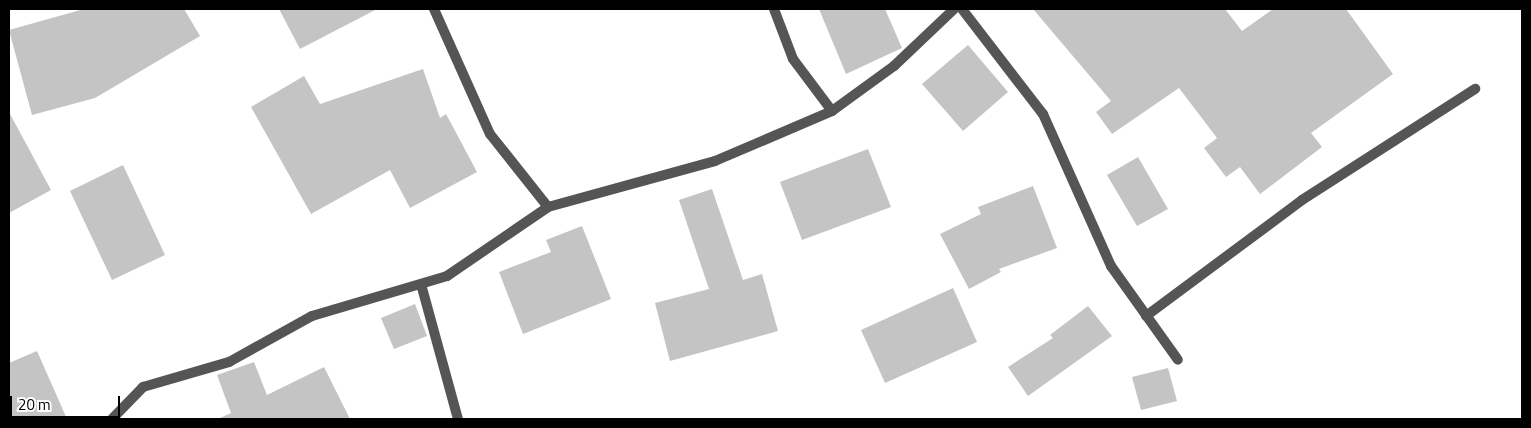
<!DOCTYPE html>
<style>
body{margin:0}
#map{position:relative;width:1531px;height:428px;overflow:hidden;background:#fff;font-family:"Titillium Web",sans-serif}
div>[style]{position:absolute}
.building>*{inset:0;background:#c4c4c4}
.street>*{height:10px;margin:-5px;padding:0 5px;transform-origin:5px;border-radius:5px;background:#555}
span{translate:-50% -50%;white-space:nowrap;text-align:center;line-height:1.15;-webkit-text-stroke:5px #fff;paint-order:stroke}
.frame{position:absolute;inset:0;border:10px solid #000;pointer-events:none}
.scale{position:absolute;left:10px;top:396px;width:110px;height:22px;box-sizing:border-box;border:2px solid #000;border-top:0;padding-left:6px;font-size:15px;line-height:18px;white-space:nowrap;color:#000;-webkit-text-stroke:4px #fff;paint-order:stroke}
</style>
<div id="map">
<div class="building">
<div style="clip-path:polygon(84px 9px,184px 9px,200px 36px,95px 98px,32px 115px,9px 30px)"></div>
<div style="clip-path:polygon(279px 9px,377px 9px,300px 49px)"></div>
<div style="clip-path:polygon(819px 9px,885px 9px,902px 48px,846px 74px)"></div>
<div style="clip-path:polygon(1033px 9px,1225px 9px,1242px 31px,1273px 9px,1346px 9px,1393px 74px,1311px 133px,1322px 147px,1260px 194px,1240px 167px,1226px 177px,1204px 148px,1217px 138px,1179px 88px,1112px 134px,1096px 112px,1111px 101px)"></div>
<div style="clip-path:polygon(968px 45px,1008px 92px,963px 131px,922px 84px)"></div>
<div style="clip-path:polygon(423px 69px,440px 118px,446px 114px,477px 172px,410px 208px,390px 170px,311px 214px,251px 107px,304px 76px,320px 104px)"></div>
<div style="clip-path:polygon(9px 112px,51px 190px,9px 213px)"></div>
<div style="clip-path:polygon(868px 149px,891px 207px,802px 240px,780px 182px)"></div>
<div style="clip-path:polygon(1138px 157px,1168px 209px,1137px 226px,1107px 175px)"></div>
<div style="clip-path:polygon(123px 165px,165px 255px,112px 280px,70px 191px)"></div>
<div style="clip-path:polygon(1033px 186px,1057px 248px,999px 269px,1001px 272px,969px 289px,940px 234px,981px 214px,978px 207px)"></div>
<div style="clip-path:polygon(712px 189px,743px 280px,762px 274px,778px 331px,670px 361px,655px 303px,709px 289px,679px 200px)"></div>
<div style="clip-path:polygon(582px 226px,611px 299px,523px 334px,499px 272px,551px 252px,546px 240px)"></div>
<div style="clip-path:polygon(953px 288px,977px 342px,885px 383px,861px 330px)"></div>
<div style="clip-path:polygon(415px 304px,427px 336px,394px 349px,381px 318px)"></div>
<div style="clip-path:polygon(1088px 306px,1112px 336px,1028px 396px,1008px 367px,1053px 338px,1050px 335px)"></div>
<div style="clip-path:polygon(37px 351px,67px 419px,9px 419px,9px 363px)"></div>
<div style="clip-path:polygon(254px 362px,267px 395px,324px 367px,350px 419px,218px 419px,231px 413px,217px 375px)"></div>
<div style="clip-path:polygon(1168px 368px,1177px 401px,1141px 410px,1132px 377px)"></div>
</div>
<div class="street">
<div style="left:434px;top:9px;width:137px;rotate:65.9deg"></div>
<div style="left:490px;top:134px;width:93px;rotate:51.5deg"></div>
<div style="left:774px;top:9px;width:53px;rotate:69.2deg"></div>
<div style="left:793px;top:59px;width:65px;rotate:53.1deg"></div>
<div style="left:962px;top:9px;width:133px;rotate:52.4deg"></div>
<div style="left:1043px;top:114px;width:167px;rotate:65.9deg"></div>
<div style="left:1111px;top:266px;width:115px;rotate:54.5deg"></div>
<div style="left:421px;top:284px;width:140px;rotate:74.7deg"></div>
<div style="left:1146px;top:316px;width:194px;rotate:-36.6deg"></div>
<div style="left:1302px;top:200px;width:206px;rotate:-32.7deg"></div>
<div style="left:112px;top:419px;width:45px;rotate:-45.9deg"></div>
<div style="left:143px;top:387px;width:90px;rotate:-16.2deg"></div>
<div style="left:229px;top:362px;width:95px;rotate:-29deg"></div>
<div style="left:312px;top:316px;width:141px;rotate:-16.5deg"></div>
<div style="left:447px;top:276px;width:122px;rotate:-34.3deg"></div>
<div style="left:548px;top:207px;width:173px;rotate:-15.4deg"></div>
<div style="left:715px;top:161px;width:127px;rotate:-23.1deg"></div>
<div style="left:832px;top:111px;width:77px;rotate:-36deg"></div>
<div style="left:894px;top:66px;width:83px;rotate:-43.5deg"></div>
</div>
<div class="frame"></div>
<div class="scale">20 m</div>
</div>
